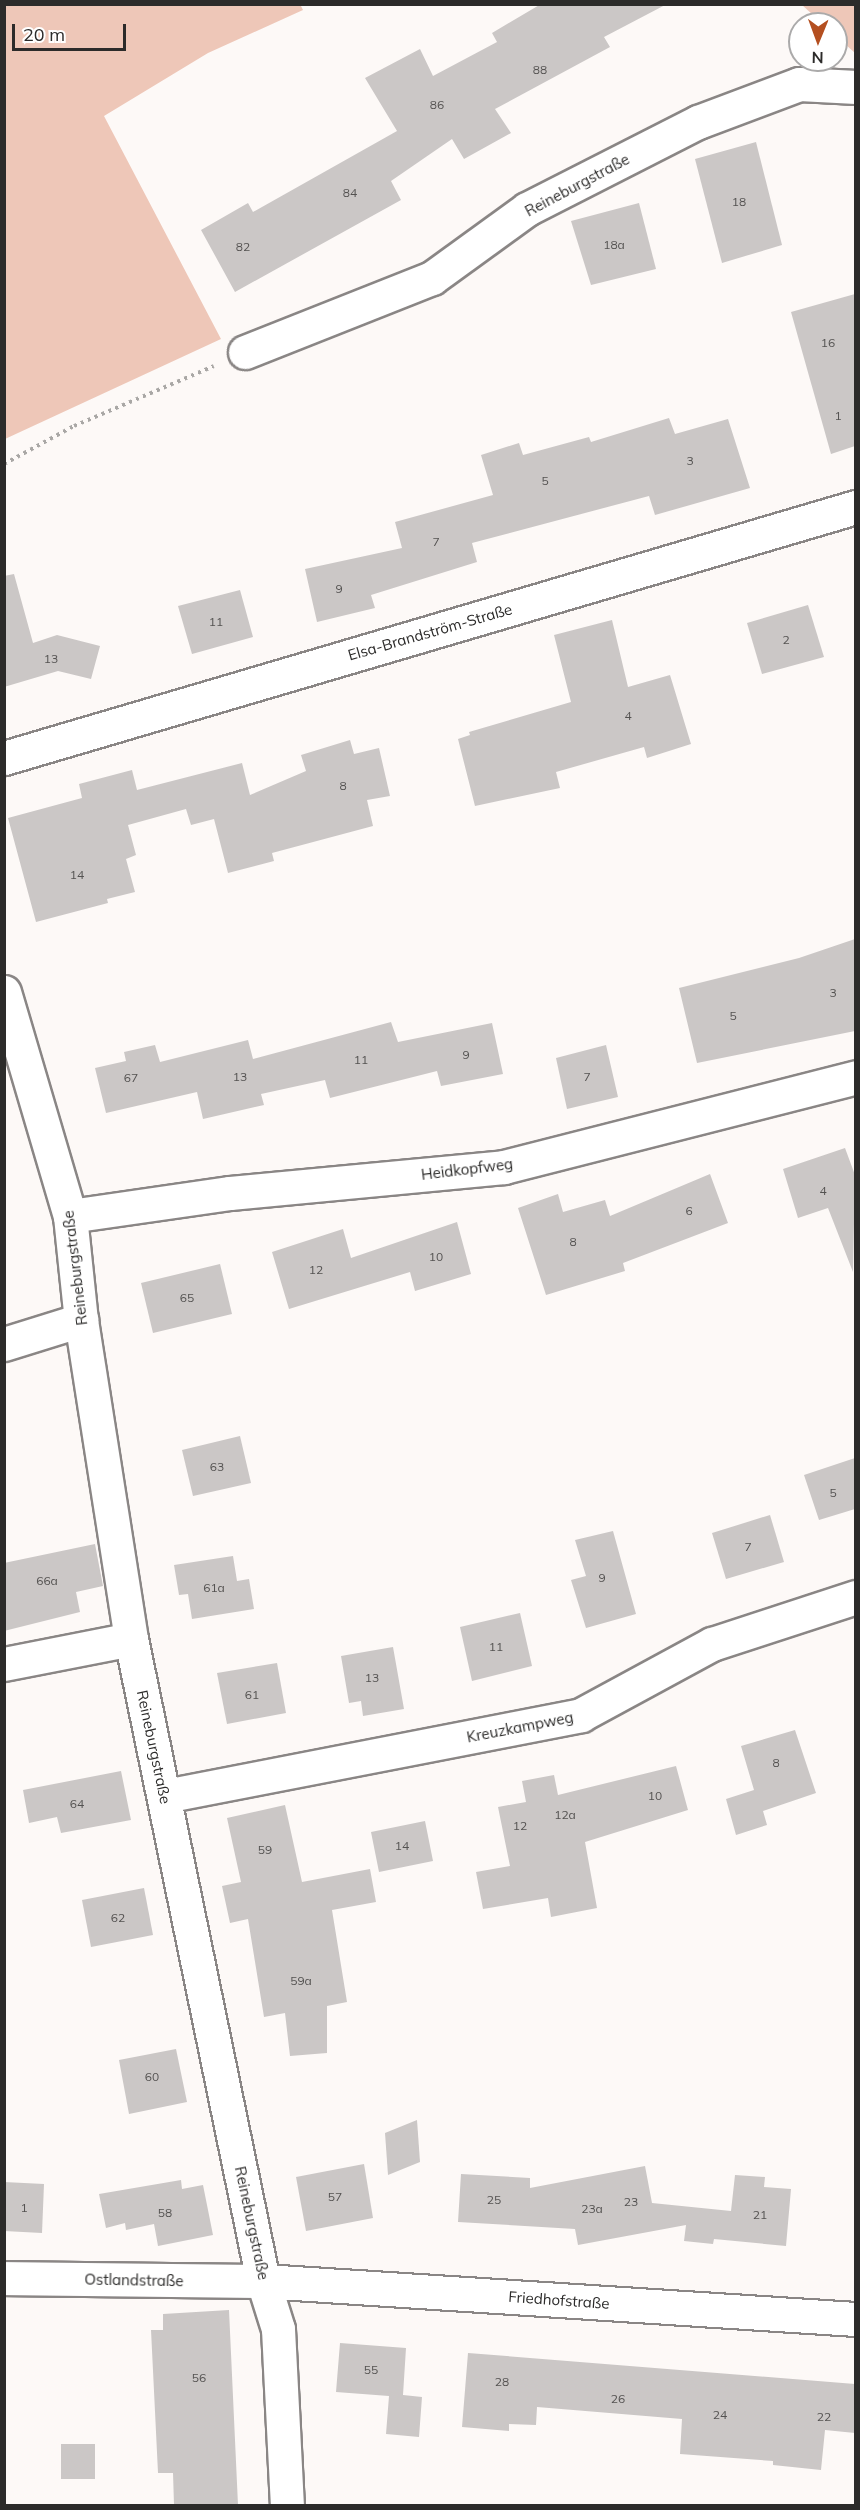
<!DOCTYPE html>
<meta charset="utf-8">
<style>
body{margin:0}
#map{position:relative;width:860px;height:2510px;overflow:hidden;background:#fdf9f7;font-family:Mulish,sans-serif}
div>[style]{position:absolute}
.green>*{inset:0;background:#eec7b8}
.building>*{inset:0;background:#cbc7c6}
.path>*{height:4px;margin-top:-2px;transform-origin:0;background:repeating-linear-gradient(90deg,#a9a7a5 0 3px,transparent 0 7.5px)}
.roads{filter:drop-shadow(2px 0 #8a8685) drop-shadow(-2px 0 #8a8685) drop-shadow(0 2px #8a8685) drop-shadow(0 -2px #8a8685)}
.minor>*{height:33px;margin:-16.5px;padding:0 16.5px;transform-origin:16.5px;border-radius:16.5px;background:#fff}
span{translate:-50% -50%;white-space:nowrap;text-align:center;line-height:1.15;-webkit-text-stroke:5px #fff;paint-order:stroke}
.number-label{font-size:12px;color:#545251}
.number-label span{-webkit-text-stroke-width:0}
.street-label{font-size:15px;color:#2c2b2a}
.frame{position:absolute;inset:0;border:6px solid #2c2b2a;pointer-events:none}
.north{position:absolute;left:788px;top:12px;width:60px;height:60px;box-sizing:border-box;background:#fff;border:2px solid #abaaaa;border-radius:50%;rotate:181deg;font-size:16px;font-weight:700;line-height:24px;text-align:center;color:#2c2b2a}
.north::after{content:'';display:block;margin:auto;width:21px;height:27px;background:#b44f20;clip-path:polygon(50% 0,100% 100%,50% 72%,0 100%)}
.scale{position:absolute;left:12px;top:24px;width:114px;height:27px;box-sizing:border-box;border:3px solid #2c2b2a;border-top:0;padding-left:8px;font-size:18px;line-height:21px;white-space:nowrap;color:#2c2b2a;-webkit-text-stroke:4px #fff;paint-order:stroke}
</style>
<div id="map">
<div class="green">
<div style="clip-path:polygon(300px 4px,303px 10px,208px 53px,104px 116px,221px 339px,5px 439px,5px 5px)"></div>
<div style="clip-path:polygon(802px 5px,855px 5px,855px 53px,836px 36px,836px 24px,823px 24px)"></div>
</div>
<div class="building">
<div style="clip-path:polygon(541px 4px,667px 4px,604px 37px,610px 47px,495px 109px,511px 133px,464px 159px,452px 139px,391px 181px,401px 200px,235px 292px,201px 230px,248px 203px,253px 212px,397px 131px,365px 78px,420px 49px,433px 76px,497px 42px,492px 33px)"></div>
<div style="clip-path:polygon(756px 142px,782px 245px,722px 263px,695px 159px)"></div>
<div style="clip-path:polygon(639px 203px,656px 269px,591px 285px,571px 221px)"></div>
<div style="clip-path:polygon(855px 294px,855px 446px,831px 454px,791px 312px)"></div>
<div style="clip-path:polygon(669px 418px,675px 434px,728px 419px,750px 488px,655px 515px,649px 496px,472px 543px,477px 562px,371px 595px,375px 608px,317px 622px,305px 569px,402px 548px,395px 522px,493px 495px,481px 455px,519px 443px,523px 455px,589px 437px,591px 442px)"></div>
<div style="clip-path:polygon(14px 574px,33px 643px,57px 635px,100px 646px,91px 679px,58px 671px,4px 687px,4px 576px)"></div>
<div style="clip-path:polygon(240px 590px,253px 637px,192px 654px,178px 606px)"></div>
<div style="clip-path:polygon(808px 605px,824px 657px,762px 674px,747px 623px)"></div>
<div style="clip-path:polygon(612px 620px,628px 687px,670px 675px,691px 744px,647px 758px,644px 747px,556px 772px,560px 788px,475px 806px,458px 739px,470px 735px,469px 732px,571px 702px,554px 635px)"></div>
<div style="clip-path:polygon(350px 740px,354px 754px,379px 748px,390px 796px,367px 800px,373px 826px,272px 853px,274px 861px,228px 873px,214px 819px,191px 825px,186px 809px,128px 825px,136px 855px,126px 859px,135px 892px,107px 899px,108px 903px,36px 922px,8px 818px,82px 798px,79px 784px,132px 770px,137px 790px,242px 763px,250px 795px,306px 771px,301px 755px)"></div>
<div style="clip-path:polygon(855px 939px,855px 1031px,697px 1063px,679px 988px,799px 958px)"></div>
<div style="clip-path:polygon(391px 1022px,398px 1042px,492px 1023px,503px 1074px,441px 1086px,437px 1071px,330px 1098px,325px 1080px,261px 1094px,264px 1105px,203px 1119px,197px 1092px,106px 1113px,95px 1068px,126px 1061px,124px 1052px,155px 1045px,160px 1062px,248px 1040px,253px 1059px)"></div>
<div style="clip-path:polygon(606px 1045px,618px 1097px,567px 1109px,556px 1058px)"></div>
<div style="clip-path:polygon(845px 1148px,855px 1175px,853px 1272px,828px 1208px,798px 1218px,783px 1169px)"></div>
<div style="clip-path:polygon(710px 1174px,728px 1223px,623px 1263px,625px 1271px,546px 1295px,518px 1208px,558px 1194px,563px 1212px,605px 1200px,610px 1216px)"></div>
<div style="clip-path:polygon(457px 1222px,471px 1274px,415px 1291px,410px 1272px,289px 1309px,272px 1252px,343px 1229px,351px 1258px)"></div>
<div style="clip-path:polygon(220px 1264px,232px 1314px,153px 1333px,141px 1283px)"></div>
<div style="clip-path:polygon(240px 1436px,251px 1483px,193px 1496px,182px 1450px)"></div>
<div style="clip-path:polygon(855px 1458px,855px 1509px,819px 1520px,804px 1475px)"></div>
<div style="clip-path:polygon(770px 1515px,784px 1562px,726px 1579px,712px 1533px)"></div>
<div style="clip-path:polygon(613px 1531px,636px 1614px,586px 1628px,571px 1580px,586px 1576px,575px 1540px)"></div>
<div style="clip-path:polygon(95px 1544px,103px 1586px,76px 1592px,80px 1612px,4px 1631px,4px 1563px)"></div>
<div style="clip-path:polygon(233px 1556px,237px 1581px,249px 1579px,254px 1609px,192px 1619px,188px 1594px,179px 1595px,174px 1565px)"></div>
<div style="clip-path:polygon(520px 1613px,532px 1666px,472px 1681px,460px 1627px)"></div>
<div style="clip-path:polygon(393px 1647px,404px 1709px,363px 1716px,361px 1701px,349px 1703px,341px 1656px)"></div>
<div style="clip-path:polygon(277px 1663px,286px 1713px,227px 1724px,217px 1673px)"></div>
<div style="clip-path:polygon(795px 1730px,816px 1793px,763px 1811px,767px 1825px,736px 1835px,726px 1799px,754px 1790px,741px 1746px)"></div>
<div style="clip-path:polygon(676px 1766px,688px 1810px,585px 1842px,597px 1908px,551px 1917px,548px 1898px,483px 1909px,476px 1872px,510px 1866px,498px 1807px,526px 1802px,522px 1781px,554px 1775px,558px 1795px)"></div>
<div style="clip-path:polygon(121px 1771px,131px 1820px,61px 1833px,57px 1817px,29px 1823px,23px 1790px)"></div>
<div style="clip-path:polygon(285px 1805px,302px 1882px,370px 1869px,376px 1902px,332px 1910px,347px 2002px,327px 2006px,327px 2053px,290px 2056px,285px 2013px,264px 2017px,248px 1919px,230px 1923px,222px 1886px,241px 1882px,227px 1818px)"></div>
<div style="clip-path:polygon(425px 1821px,433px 1861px,379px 1872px,371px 1832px)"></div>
<div style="clip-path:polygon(144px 1888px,153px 1935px,91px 1947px,82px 1900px)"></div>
<div style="clip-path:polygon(176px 2049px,187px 2102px,129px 2114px,119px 2060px)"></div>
<div style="clip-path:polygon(417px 2120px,420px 2162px,388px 2175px,385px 2133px)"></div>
<div style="clip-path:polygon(364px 2164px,373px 2218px,306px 2231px,296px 2177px)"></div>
<div style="clip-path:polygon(645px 2166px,652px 2203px,731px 2211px,735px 2175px,765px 2177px,764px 2187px,791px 2189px,786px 2246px,714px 2239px,713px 2244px,684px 2241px,686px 2225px,578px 2245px,575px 2229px,458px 2222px,461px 2174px,530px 2178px,530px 2188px)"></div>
<div style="clip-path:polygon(181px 2180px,182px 2189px,203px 2185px,213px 2235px,158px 2246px,154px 2224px,126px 2230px,125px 2223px,106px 2228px,99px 2194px)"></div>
<div style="clip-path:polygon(4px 2182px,44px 2184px,42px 2233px,4px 2231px)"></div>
<div style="clip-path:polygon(229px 2310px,238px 2505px,174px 2505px,173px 2473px,158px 2473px,151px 2330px,163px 2330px,163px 2314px)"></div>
<div style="clip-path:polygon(340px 2343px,406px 2348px,403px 2395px,422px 2397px,419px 2437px,386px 2434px,389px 2396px,336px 2392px)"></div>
<div style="clip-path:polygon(468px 2353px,855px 2384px,855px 2433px,825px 2430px,821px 2470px,773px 2465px,773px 2461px,680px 2454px,682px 2419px,537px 2407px,536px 2425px,509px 2424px,509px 2431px,462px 2427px)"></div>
<div style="clip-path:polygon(61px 2444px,95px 2444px,95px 2479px,61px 2479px)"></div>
</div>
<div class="path">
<div style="left:4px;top:464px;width:80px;rotate:-28.5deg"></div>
<div style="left:74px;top:426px;width:152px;rotate:-23.2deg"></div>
</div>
<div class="roads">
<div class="minor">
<div style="left:245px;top:352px;width:201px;rotate:-21.6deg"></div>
<div style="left:432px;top:278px;width:117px;rotate:-36deg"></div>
<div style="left:527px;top:209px;width:192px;rotate:-27deg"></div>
<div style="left:698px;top:122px;width:108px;rotate:-20.6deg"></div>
<div style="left:799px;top:84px;width:57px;rotate:3deg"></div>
<div style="left:4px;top:758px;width:888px;rotate:-16.42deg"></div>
<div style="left:4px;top:992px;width:234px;rotate:73.6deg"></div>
<div style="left:70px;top:1216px;width:105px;rotate:84deg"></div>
<div style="left:81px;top:1320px;width:323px;rotate:81.1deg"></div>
<div style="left:131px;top:1639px;width:655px;rotate:78.38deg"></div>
<div style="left:263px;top:2281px;width:50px;rotate:72.6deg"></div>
<div style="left:278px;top:2329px;width:177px;rotate:87.1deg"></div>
<div style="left:70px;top:1216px;width:162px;rotate:-8.2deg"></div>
<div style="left:230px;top:1193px;width:275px;rotate:-5.4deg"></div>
<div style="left:504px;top:1167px;width:363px;rotate:-14.3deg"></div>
<div style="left:4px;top:1344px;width:81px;rotate:-17.3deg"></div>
<div style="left:4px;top:1664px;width:129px;rotate:-11.1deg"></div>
<div style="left:165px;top:1796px;width:424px;rotate:-11deg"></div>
<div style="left:581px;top:1715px;width:149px;rotate:-28.5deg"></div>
<div style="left:712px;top:1644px;width:151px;rotate:-18.1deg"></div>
<div style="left:4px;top:2278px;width:259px;rotate:0.7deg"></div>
<div style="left:263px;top:2281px;width:594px;rotate:3.67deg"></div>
</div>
</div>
<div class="number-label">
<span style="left:540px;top:70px">88</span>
<span style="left:437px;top:105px">86</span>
<span style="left:350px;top:193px">84</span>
<span style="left:739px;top:202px">18</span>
<span style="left:614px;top:245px">18a</span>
<span style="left:243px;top:247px">82</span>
<span style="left:828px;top:343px">16</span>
<span style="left:838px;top:416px">1</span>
<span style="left:690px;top:461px">3</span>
<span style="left:545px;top:481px">5</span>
<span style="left:436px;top:542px">7</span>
<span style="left:339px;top:589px">9</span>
<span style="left:216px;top:622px">11</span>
<span style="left:786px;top:640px">2</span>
<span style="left:51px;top:659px">13</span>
<span style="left:628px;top:716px">4</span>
<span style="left:343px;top:786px">8</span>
<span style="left:77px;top:875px">14</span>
<span style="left:833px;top:993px">3</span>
<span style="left:733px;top:1016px">5</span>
<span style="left:466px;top:1055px">9</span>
<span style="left:361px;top:1060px">11</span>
<span style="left:240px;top:1077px">13</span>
<span style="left:587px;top:1077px">7</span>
<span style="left:131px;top:1078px">67</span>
<span style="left:823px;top:1191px">4</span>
<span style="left:689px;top:1211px">6</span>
<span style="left:573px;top:1242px">8</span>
<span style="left:436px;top:1257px">10</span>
<span style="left:316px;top:1270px">12</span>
<span style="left:187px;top:1298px">65</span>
<span style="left:217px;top:1467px">63</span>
<span style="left:833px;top:1493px">5</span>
<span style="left:748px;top:1547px">7</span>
<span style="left:602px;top:1578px">9</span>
<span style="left:47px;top:1581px">66a</span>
<span style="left:214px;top:1588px">61a</span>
<span style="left:496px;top:1647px">11</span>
<span style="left:372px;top:1678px">13</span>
<span style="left:252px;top:1695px">61</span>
<span style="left:776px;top:1763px">8</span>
<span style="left:655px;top:1796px">10</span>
<span style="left:77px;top:1804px">64</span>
<span style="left:565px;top:1815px">12a</span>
<span style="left:520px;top:1826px">12</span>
<span style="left:402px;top:1846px">14</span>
<span style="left:265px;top:1850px">59</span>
<span style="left:118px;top:1918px">62</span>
<span style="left:301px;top:1981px">59a</span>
<span style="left:152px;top:2077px">60</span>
<span style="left:335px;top:2197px">57</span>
<span style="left:494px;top:2200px">25</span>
<span style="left:631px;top:2202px">23</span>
<span style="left:24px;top:2208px">1</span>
<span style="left:592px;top:2209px">23a</span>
<span style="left:165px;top:2213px">58</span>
<span style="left:760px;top:2215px">21</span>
<span style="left:371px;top:2370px">55</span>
<span style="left:199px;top:2378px">56</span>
<span style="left:502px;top:2382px">28</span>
<span style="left:618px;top:2399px">26</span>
<span style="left:720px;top:2415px">24</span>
<span style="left:824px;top:2417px">22</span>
</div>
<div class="street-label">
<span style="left:577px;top:185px;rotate:-28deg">Reineburgstraße</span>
<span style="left:430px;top:632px;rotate:-16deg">Elsa-Brandström-Straße</span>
<span style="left:467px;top:1169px;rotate:-7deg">Heidkopfweg</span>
<span style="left:75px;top:1268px;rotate:-97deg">Reineburgstraße</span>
<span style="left:520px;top:1727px;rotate:-11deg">Kreuzkampweg</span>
<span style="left:154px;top:1747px;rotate:78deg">Reineburgstraße</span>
<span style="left:252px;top:2223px;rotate:78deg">Reineburgstraße</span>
<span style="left:134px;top:2280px;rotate:1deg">Ostlandstraße</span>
<span style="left:559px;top:2300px;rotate:4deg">Friedhofstraße</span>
</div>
<div class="frame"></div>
<div class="north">N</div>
<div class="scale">20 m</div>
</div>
